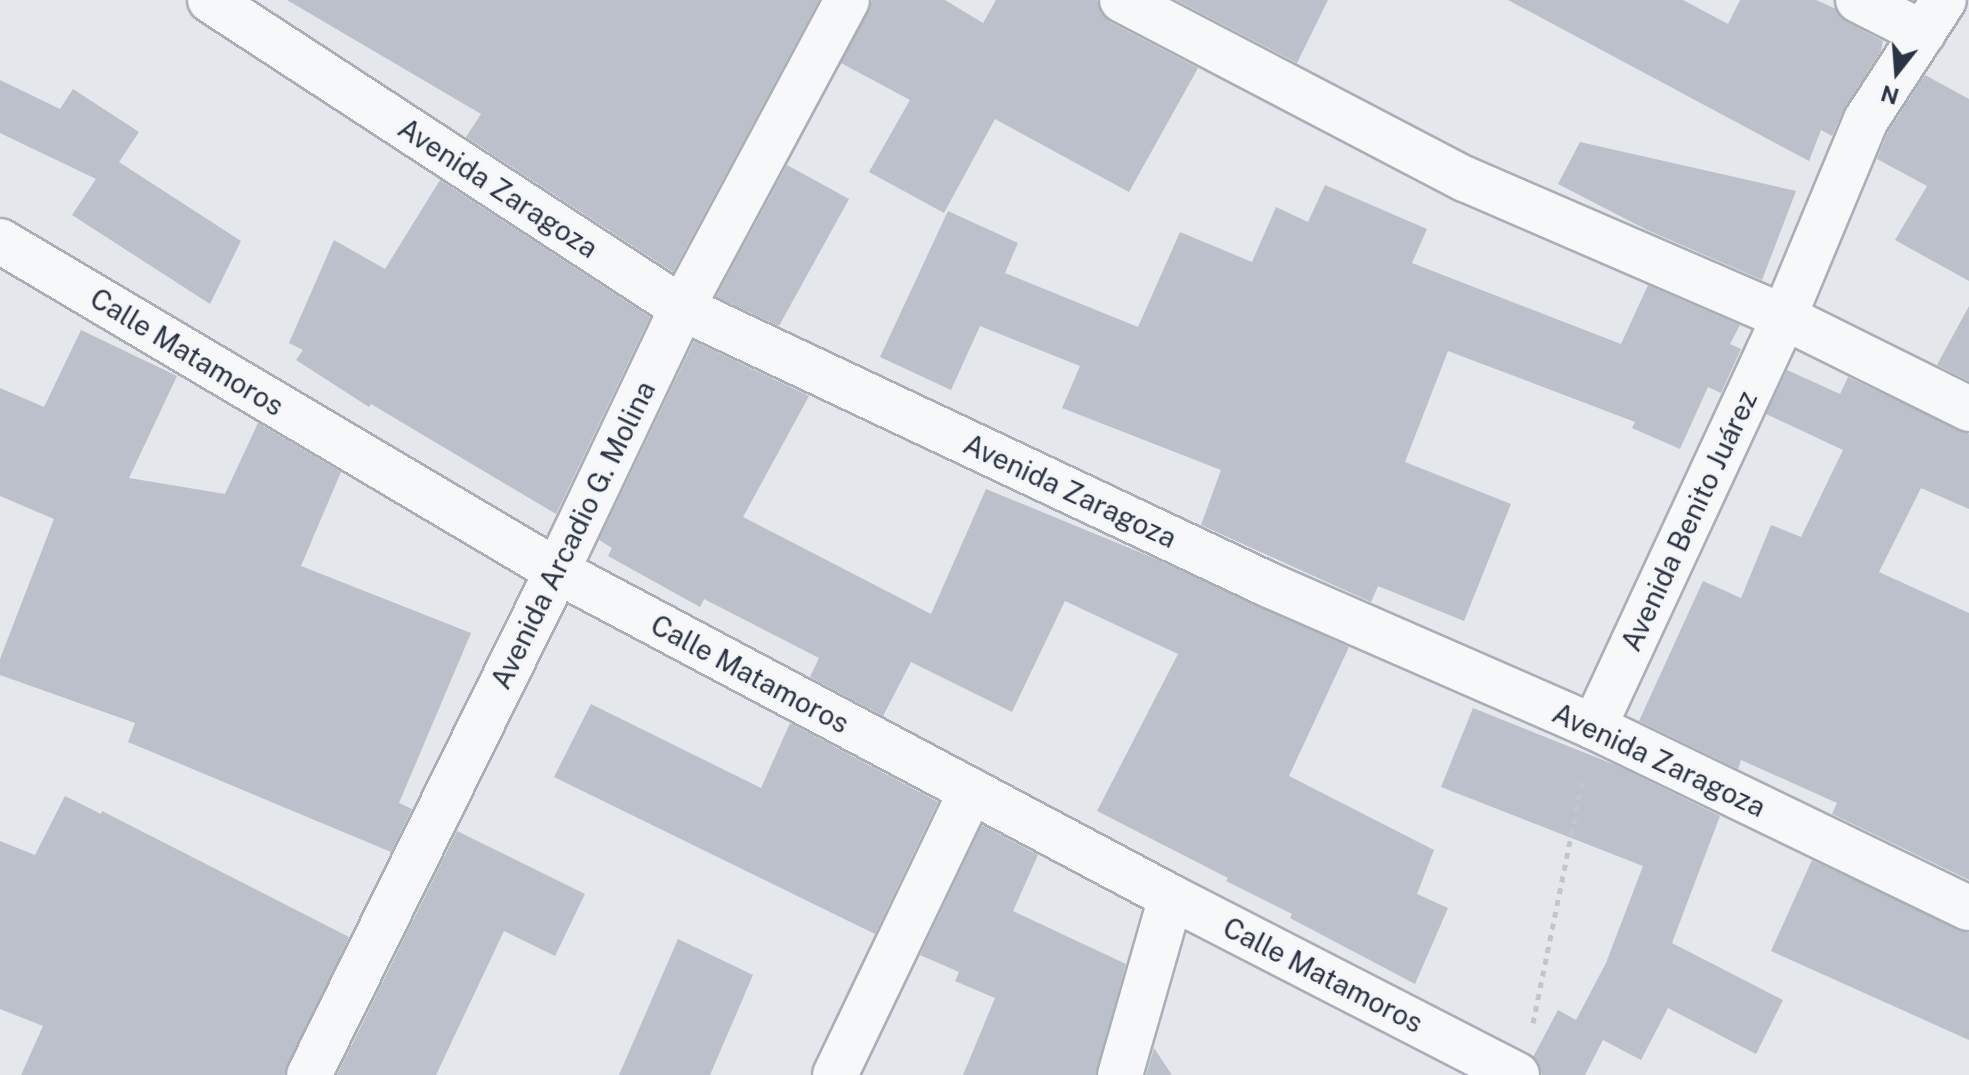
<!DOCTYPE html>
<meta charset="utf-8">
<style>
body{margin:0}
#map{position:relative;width:1969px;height:1075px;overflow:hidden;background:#e4e7ec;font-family:"Public Sans",sans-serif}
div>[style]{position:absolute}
.building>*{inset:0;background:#bbc0ca}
.path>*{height:5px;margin-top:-2.5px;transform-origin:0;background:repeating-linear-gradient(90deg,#c2c5cb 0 6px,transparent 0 12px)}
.roads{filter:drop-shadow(2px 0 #a9aeb7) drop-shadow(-2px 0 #a9aeb7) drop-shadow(0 2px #a9aeb7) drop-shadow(0 -2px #a9aeb7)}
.minor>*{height:44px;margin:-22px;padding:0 22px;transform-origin:22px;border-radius:22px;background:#f7f8fa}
span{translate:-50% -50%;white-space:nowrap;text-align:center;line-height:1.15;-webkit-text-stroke:6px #f4f6f9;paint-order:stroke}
.street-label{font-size:28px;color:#2b3445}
.north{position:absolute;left:1857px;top:32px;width:80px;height:80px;-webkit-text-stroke:6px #f4f6f9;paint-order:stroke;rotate:197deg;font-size:22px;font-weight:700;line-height:32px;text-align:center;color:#2b3445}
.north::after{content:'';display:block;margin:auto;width:28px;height:36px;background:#2b3445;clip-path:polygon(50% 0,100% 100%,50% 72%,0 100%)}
</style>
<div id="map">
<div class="building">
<div style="clip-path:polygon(287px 0,819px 0,673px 272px,466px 137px,481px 114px)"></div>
<div style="clip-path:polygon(872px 0,945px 0,983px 23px,996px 0,1097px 0,1101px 13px,1110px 22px,1198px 68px,1129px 192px,995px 119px,944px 213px,869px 172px,910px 100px,841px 63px)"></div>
<div style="clip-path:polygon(1176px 0,1328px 0,1297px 63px)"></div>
<div style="clip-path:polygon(1508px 0,1683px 0,1728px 24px,1740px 0,1816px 0,1836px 9px,1847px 22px,1883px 41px,1881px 51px,1845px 107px,1832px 136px,1821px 130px,1809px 161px)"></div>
<div style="clip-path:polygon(1925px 75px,1969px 99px,1969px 281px,1895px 240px,1927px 186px,1877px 159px,1888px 132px)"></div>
<div style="clip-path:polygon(0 80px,60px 109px,73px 89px,139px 132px,119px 162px,241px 241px,210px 304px,72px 215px,96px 179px,0 133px)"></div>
<div style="clip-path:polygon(1580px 142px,1796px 191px,1762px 280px,1647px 230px,1558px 184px)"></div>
<div style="clip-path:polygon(787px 165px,849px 199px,779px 326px,716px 297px)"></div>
<div style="clip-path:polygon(440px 180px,650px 317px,556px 514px,371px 404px,369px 407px,296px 360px,303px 350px,289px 343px,334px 240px,385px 269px)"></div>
<div style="clip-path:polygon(1325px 185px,1427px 229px,1412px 263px,1621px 344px,1648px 285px,1740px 325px,1730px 344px,1741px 349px,1721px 393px,1708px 387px,1680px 449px,1632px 428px,1635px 422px,1448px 351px,1405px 462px,1511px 504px,1464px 621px,1378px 586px,1371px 602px,1201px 525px,1221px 470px,1062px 408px,1080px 366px,980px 326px,951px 390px,880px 357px,948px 211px,1018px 243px,1005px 273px,1138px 327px,1180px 232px,1252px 262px,1276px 207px,1308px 222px)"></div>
<div style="clip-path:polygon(1969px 306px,1969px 381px,1937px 365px)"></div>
<div style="clip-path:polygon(81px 330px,177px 376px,129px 478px,225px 494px,258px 423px,341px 472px,301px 566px,471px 633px,399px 803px,412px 809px,391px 852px,128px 742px,135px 723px,0 675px,0 659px,54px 519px,0 496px,0 388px,44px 407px)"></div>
<div style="clip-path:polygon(694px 341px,809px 396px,743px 517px,931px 614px,986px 489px,1149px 556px,1349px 647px,1289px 776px,1434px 850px,1417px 894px,1448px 908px,1415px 984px,1290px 918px,1292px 914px,1226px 881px,1228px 878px,1097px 811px,1178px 654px,1065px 601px,1012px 712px,911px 662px,883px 716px,810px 677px,819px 658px,704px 599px,700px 607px,608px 556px,612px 548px,599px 540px)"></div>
<div style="clip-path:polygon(1787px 370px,1840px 394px,1848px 377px,1969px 434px,1969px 509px,1921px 488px,1879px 572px,1969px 613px,1969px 880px,1832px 814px,1837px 803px,1741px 760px,1738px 769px,1639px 721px,1703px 581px,1741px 598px,1771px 525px,1801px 537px,1843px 450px,1766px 414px)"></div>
<div style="clip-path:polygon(591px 704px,761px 788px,790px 723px,938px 802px,875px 934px,554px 777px)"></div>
<div style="clip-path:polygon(1473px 708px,1618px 766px,1720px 816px,1672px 943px,1783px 1000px,1756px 1054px,1668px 1008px,1641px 1060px,1603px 1040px,1585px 1075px,1542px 1075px,1533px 1057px,1558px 1010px,1576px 1020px,1606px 963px,1643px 866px,1441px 787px)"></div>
<div style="clip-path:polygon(65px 796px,101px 814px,102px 811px,349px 937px,284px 1075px,21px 1075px,43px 1026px,0 1009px,0 841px,35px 855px)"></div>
<div style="clip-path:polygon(982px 825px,1038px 855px,1013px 911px,1126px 964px,1096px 1075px,963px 1075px,995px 998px,955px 981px,959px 972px,920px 955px)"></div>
<div style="clip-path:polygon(457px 831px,585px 894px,555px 956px,504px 931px,436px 1075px,337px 1075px)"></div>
<div style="clip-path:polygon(1812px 860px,1969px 933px,1969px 1040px,1771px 951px)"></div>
<div style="clip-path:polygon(678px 939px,753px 975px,710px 1075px,619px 1075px)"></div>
<div style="clip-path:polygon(1154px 1048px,1172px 1075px,1146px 1075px)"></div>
</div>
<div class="path">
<div style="left:1533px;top:1023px;width:246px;rotate:-78.5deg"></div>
</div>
<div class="roads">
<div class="minor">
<div style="left:210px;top:0;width:564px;rotate:33.13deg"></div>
<div style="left:682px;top:308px;width:649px;rotate:25.26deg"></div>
<div style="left:1269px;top:585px;width:355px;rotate:23.6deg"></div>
<div style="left:1594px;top:727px;width:416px;rotate:25.8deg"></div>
<div style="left:1122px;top:0;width:387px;rotate:27.6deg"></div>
<div style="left:1465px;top:179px;width:348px;rotate:23.4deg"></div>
<div style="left:1784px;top:317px;width:207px;rotate:26.4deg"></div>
<div style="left:1858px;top:0;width:73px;rotate:26.9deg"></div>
<div style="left:0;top:241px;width:647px;rotate:30.65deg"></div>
<div style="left:557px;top:571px;width:695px;rotate:27.97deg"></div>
<div style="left:1171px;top:897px;width:389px;rotate:27.2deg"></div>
<div style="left:1594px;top:727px;width:452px;rotate:-65.1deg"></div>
<div style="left:1784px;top:317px;width:213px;rotate:-67.4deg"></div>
<div style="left:1866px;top:120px;width:143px;rotate:-57deg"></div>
<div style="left:309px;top:1075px;width:562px;rotate:-63.8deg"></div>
<div style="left:557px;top:571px;width:291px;rotate:-64.6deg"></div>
<div style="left:682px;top:308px;width:349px;rotate:-61.8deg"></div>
<div style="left:835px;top:1075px;width:315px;rotate:-64.4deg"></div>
<div style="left:1120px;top:1075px;width:185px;rotate:-74deg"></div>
</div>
</div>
<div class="street-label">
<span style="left:498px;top:188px;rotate:33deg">Avenida Zaragoza</span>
<span style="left:187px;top:352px;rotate:31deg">Calle Matamoros</span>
<span style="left:1070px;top:491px;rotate:25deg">Avenida Zaragoza</span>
<span style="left:1689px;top:521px;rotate:-65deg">Avenida Benito Juárez</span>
<span style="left:573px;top:535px;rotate:-64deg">Avenida Arcadio G. Molina</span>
<span style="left:750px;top:674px;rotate:28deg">Calle Matamoros</span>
<span style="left:1659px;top:760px;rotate:25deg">Avenida Zaragoza</span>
<span style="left:1323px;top:975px;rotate:27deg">Calle Matamoros</span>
</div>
<div class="north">N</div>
</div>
